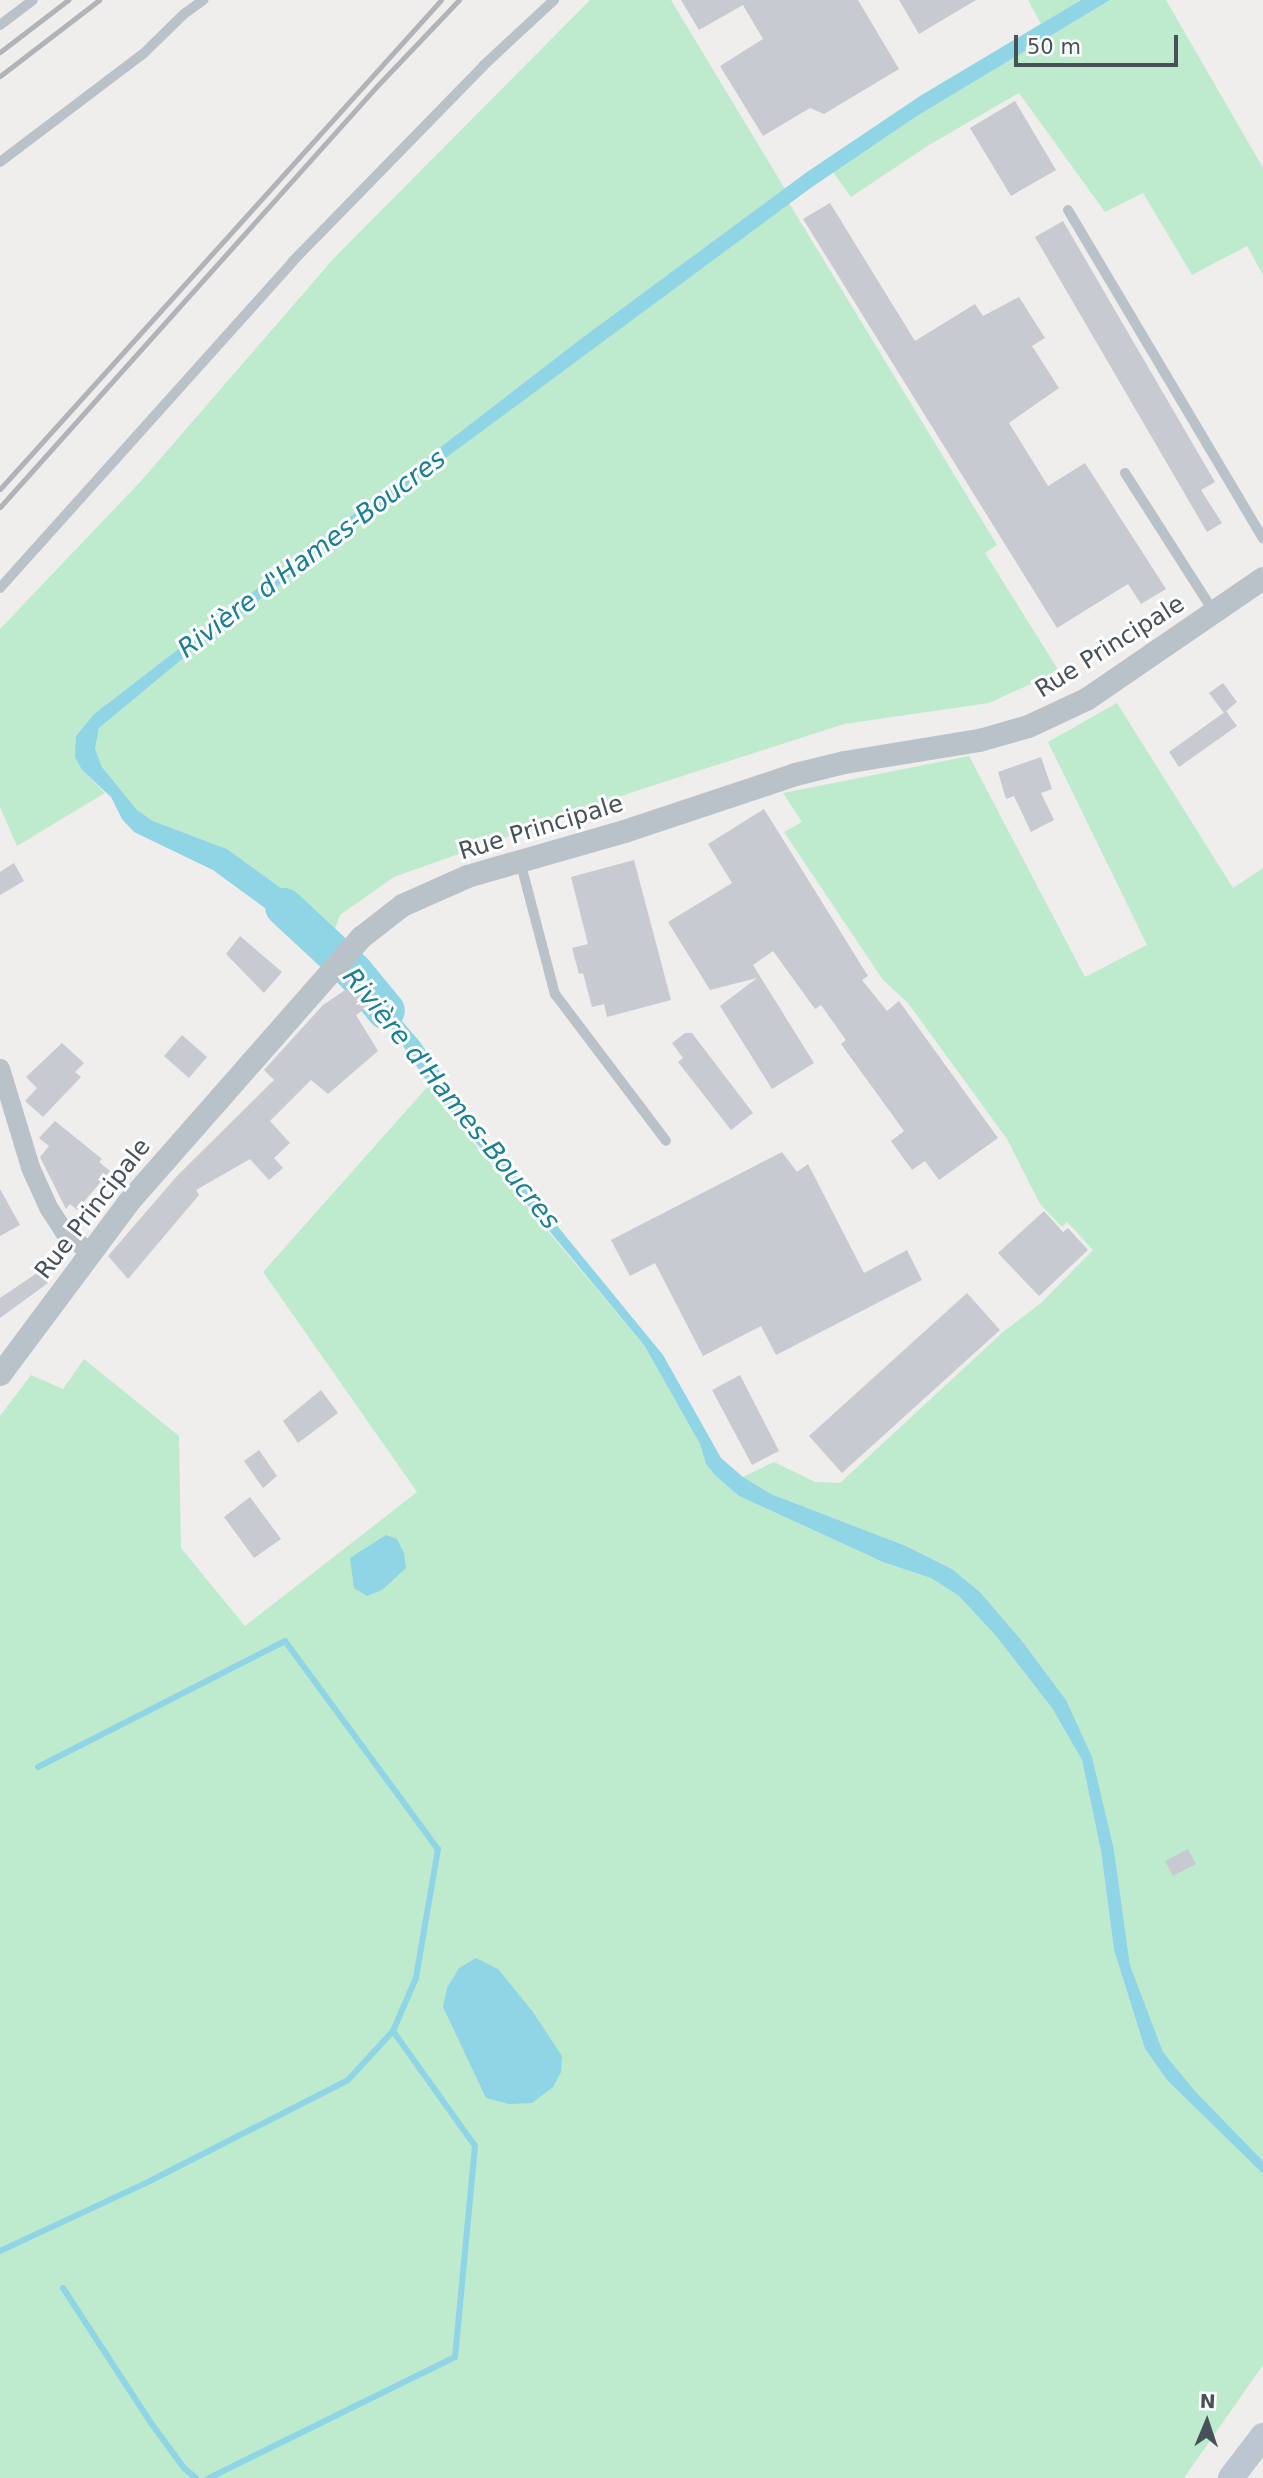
<!DOCTYPE html>
<meta charset="utf-8">
<style>
body{margin:0}
#map{position:relative;width:1263px;height:2478px;overflow:hidden;background:#f0eded;font-family:"DejaVu Sans",sans-serif}
div>[style]{position:absolute}
.green>*{inset:0;background:#beebce}
.water>*{inset:0;background:#8fd5e5}
.stream>*{height:6px;margin:-3px;padding:0 3px;transform-origin:3px;border-radius:3px;background:#8fd5e5}
.river>*{height:38px;margin:-19px;padding:0 19px;transform-origin:19px;border-radius:19px;background:#8fd5e5}
.building>*{inset:0;background:#c7cad0}
.service>*{height:10px;margin:-5px;padding:0 5px;transform-origin:5px;border-radius:5px;background:#bac2c9}
.minor>*{height:19px;margin:-9.5px;padding:0 9.5px;transform-origin:9.5px;border-radius:9.5px;background:#bac2c9}
.tertiary>*{height:23px;margin:-11.5px;padding:0 11.5px;transform-origin:11.5px;border-radius:11.5px;background:#bac2c9}
.secondary>*{height:26px;margin:-13px;padding:0 13px;transform-origin:13px;border-radius:13px;background:#bcc6d0}
.rail>*{height:5px;margin:-2.5px;padding:0 2.5px;transform-origin:2.5px;border-radius:2.5px;background:#b0b3b7}
span{translate:-50% -50%;white-space:nowrap;text-align:center;line-height:1.15;-webkit-text-stroke:6px #fff;paint-order:stroke}
.street-label{font-size:24px;color:#475159}
.water-label{font-size:26px;color:#177f96;font-style:italic}
.north{position:absolute;left:1172px;top:2387px;width:70px;height:70px;-webkit-text-stroke:5px #fff;paint-order:stroke;rotate:2deg;font-size:19px;font-weight:700;line-height:28px;text-align:center;color:#475159}
.north::after{content:'';display:block;margin:auto;width:24px;height:32px;background:#475159;clip-path:polygon(50% 0,100% 100%,50% 72%,0 100%)}
.scale{position:absolute;left:1014px;top:35px;width:164px;height:32px;box-sizing:border-box;border:4px solid #475159;border-top:0;padding-left:9px;font-size:21px;line-height:24px;white-space:nowrap;color:#475159;-webkit-text-stroke:5px #fff;paint-order:stroke}
</style>
<div id="map">
<div class="green">
<div style="clip-path:polygon(590px 0,671px 0,785px 189px,578px 341px,94px 714px,76px 736px,82px 770px,105px 793px,17px 846px,0 807px,0 629px,141px 481px,335px 257px)"></div>
<div style="clip-path:polygon(1028px 0,1081px 0,1041px 24px)"></div>
<div style="clip-path:polygon(1110px 0,1166px 0,1263px 168px,1263px 275px,1247px 246px,1192px 275px,1143px 193px,1105px 212px,1019px 93px,929px 145px,851px 197px,833px 172px,917px 116px)"></div>
<div style="clip-path:polygon(789px 203px,997px 545px,985px 553px,1059px 671px,989px 703px,844px 724px,633px 792px,394px 877px,340px 915px,334px 932px,300px 902px,227px 849px,153px 821px,137px 810px,102px 767px,95px 749px,99px 728px,186px 656px,416px 480px)"></div>
<div style="clip-path:polygon(1117px 703px,1233px 888px,1263px 868px,1263px 2161px,1195px 2091px,1163px 2052px,1130px 1965px,1114px 1850px,1066px 1700px,1022px 1641px,980px 1592px,952px 1569px,906px 1546px,771px 1494px,743px 1477px,774px 1462px,815px 1482px,840px 1483px,1003px 1332px,1041px 1303px,1093px 1250px,1067px 1222px,1062px 1227px,1040px 1204px,1007px 1139px,908px 1003px,883px 980px,784px 832px,802px 822px,783px 793px,969px 756px,1085px 977px,1147px 945px,1048px 742px)"></div>
<div style="clip-path:polygon(429px 1085px,481px 1152px,644px 1345px,700px 1444px,706px 1464px,739px 1496px,883px 1562px,931px 1578px,959px 1596px,996px 1636px,1052px 1708px,1082px 1760px,1101px 1851px,1114px 1950px,1145px 2049px,1167px 2080px,1263px 2174px,1263px 2365px,1184px 2478px,0 2478px,0 1416px,31px 1375px,63px 1389px,84px 1359px,179px 1436px,181px 1548px,245px 1626px,417px 1492px,263px 1272px)"></div>
</div>
<div class="water">
<div style="clip-path:polygon(1081px 0,1110px 0,917px 116px,812px 187px,416px 480px,186px 656px,99px 728px,95px 749px,102px 767px,137px 810px,153px 821px,227px 849px,300px 902px,334px 932px,317px 946px,213px 870px,134px 832px,122px 819px,111px 797px,82px 770px,75px 757px,76px 736px,94px 714px,578px 341px,807px 172px,920px 96px)"></div>
<div style="clip-path:polygon(357px 969px,420px 1042px,477px 1128px,663px 1355px,721px 1458px,743px 1477px,771px 1494px,906px 1546px,952px 1569px,980px 1592px,1022px 1641px,1066px 1700px,1092px 1757px,1114px 1850px,1130px 1965px,1163px 2052px,1195px 2091px,1263px 2161px,1263px 2174px,1167px 2080px,1145px 2049px,1114px 1950px,1101px 1851px,1082px 1760px,1052px 1708px,996px 1636px,959px 1596px,931px 1578px,883px 1562px,739px 1496px,716px 1476px,706px 1464px,700px 1444px,644px 1345px,434px 1092px,372px 1000px,347px 976px)"></div>
<div style="clip-path:polygon(386px 1535px,397px 1539px,404px 1553px,406px 1568px,382px 1590px,367px 1596px,354px 1588px,350px 1558px)"></div>
<div style="clip-path:polygon(476px 1958px,498px 1969px,533px 2012px,562px 2056px,561px 2072px,553px 2087px,532px 2103px,509px 2104px,486px 2098px,443px 2007px,447px 1988px,459px 1968px)"></div>
</div>
<div class="stream">
<div style="left:38px;top:1767px;width:277px;rotate:-27deg"></div>
<div style="left:285px;top:1641px;width:258px;rotate:53.7deg"></div>
<div style="left:438px;top:1849px;width:131px;rotate:99.7deg"></div>
<div style="left:416px;top:1978px;width:58px;rotate:113.5deg"></div>
<div style="left:393px;top:2031px;width:141px;rotate:54.5deg"></div>
<div style="left:475px;top:2146px;width:212px;rotate:95.4deg"></div>
<div style="left:455px;top:2357px;width:274px;rotate:153.8deg"></div>
<div style="left:0;top:2251px;width:166px;rotate:-25deg"></div>
<div style="left:150px;top:2181px;width:222px;rotate:-27deg"></div>
<div style="left:348px;top:2080px;width:67px;rotate:-47.4deg"></div>
<div style="left:63px;top:2288px;width:161px;rotate:56.9deg"></div>
<div style="left:151px;top:2423px;width:56px;rotate:53.7deg"></div>
<div style="left:184px;top:2468px;width:16px;rotate:40deg"></div>
</div>
<div class="river">
<div style="left:284px;top:907px;width:96px;rotate:42.9deg"></div>
<div style="left:354px;top:972px;width:50px;rotate:50.6deg"></div>
</div>
<div class="building">
<div style="clip-path:polygon(681px 0,858px 0,899px 69px,824px 114px,810px 108px,763px 136px,720px 66px,763px 39px,743px 5px,699px 30px)"></div>
<div style="clip-path:polygon(899px 0,976px 0,919px 34px)"></div>
<div style="clip-path:polygon(1015px 101px,1056px 170px,1011px 196px,970px 128px)"></div>
<div style="clip-path:polygon(830px 203px,915px 341px,975px 304px,983px 316px,1019px 297px,1045px 338px,1032px 346px,1059px 388px,1009px 423px,1048px 486px,1085px 463px,1166px 589px,1141px 604px,1128px 584px,1057px 628px,803px 219px)"></div>
<div style="clip-path:polygon(1063px 221px,1215px 482px,1201px 490px,1222px 523px,1207px 532px,1035px 237px)"></div>
<div style="clip-path:polygon(1223px 683px,1237px 702px,1224px 713px,1209px 693px)"></div>
<div style="clip-path:polygon(1226px 711px,1237px 726px,1179px 767px,1169px 752px)"></div>
<div style="clip-path:polygon(1041px 757px,1052px 789px,1041px 793px,1054px 820px,1031px 832px,1014px 796px,1006px 799px,998px 772px)"></div>
<div style="clip-path:polygon(764px 809px,868px 976px,862px 980px,887px 1011px,899px 1001px,998px 1138px,939px 1180px,925px 1161px,912px 1170px,891px 1141px,904px 1131px,841px 1044px,846px 1040px,821px 1005px,815px 1009px,773px 951px,753px 965px,814px 1063px,772px 1089px,720px 1006px,757px 978px,710px 990px,668px 922px,732px 883px,708px 844px)"></div>
<div style="clip-path:polygon(634px 860px,671px 1000px,607px 1017px,604px 1004px,592px 1007px,583px 973px,579px 974px,572px 948px,588px 944px,571px 877px)"></div>
<div style="clip-path:polygon(14px 863px,24px 881px,0 895px,0 872px)"></div>
<div style="clip-path:polygon(240px 936px,282px 972px,264px 993px,226px 954px)"></div>
<div style="clip-path:polygon(354px 984px,369px 1006px,356px 1015px,378px 1051px,328px 1094px,311px 1080px,270px 1121px,290px 1143px,274px 1158px,283px 1168px,269px 1180px,250px 1159px,196px 1190px,199px 1195px,128px 1279px,108px 1256px,177px 1176px,274px 1080px,264px 1070px,284px 1048px,323px 1005px)"></div>
<div style="clip-path:polygon(685px 1033px,692px 1033px,753px 1113px,731px 1130px,678px 1062px,683px 1058px,672px 1043px)"></div>
<div style="clip-path:polygon(182px 1035px,207px 1057px,189px 1078px,164px 1056px)"></div>
<div style="clip-path:polygon(62px 1043px,84px 1063px,75px 1072px,81px 1077px,43px 1117px,25px 1101px,37px 1088px,26px 1077px)"></div>
<div style="clip-path:polygon(55px 1121px,102px 1159px,99px 1162px,110px 1171px,77px 1210px,70px 1204px,66px 1209px,40px 1157px,49px 1146px,39px 1138px)"></div>
<div style="clip-path:polygon(782px 1152px,797px 1172px,808px 1164px,864px 1273px,907px 1250px,922px 1280px,776px 1355px,761px 1326px,703px 1356px,655px 1263px,630px 1276px,611px 1240px)"></div>
<div style="clip-path:polygon(0 1189px,20px 1225px,0 1236px)"></div>
<div style="clip-path:polygon(1044px 1211px,1063px 1232px,1068px 1228px,1088px 1250px,1039px 1296px,998px 1253px)"></div>
<div style="clip-path:polygon(40px 1271px,48px 1283px,0 1318px,0 1298px)"></div>
<div style="clip-path:polygon(967px 1293px,1000px 1330px,842px 1473px,809px 1436px)"></div>
<div style="clip-path:polygon(740px 1375px,779px 1451px,752px 1465px,712px 1390px)"></div>
<div style="clip-path:polygon(321px 1390px,338px 1413px,298px 1443px,283px 1421px)"></div>
<div style="clip-path:polygon(259px 1450px,277px 1476px,263px 1488px,244px 1461px)"></div>
<div style="clip-path:polygon(250px 1497px,281px 1539px,254px 1558px,224px 1517px)"></div>
<div style="clip-path:polygon(1188px 1849px,1196px 1864px,1173px 1876px,1165px 1861px)"></div>
</div>
<div class="service">
<div style="left:0;top:25px;width:41px;rotate:-37.1deg"></div>
<div style="left:0;top:162px;width:179px;rotate:-37.1deg"></div>
<div style="left:143px;top:54px;width:57px;rotate:-44.3deg"></div>
<div style="left:184px;top:14px;width:24px;rotate:-36deg"></div>
<div style="left:1068px;top:210px;width:382px;rotate:59.3deg"></div>
<div style="left:1125px;top:473px;width:165px;rotate:57.4deg"></div>
<div style="left:0;top:588px;width:438px;rotate:-48.1deg"></div>
<div style="left:292px;top:262px;width:274px;rotate:-45.7deg"></div>
<div style="left:483px;top:66px;width:97px;rotate:-42.9deg"></div>
<div style="left:520px;top:861px;width:138px;rotate:75.3deg"></div>
<div style="left:555px;top:994px;width:184px;rotate:52.9deg"></div>
</div>
<div class="minor">
<div style="left:0;top:1068px;width:103px;rotate:73.1deg"></div>
<div style="left:30px;top:1167px;width:44px;rotate:65.8deg"></div>
<div style="left:48px;top:1207px;width:31px;rotate:57deg"></div>
<div style="left:65px;top:1233px;width:31px;rotate:37deg"></div>
</div>
<div class="tertiary">
<div style="left:0;top:1374px;width:214px;rotate:-53.3deg"></div>
<div style="left:128px;top:1202px;width:353px;rotate:-48.7deg"></div>
<div style="left:361px;top:937px;width:52px;rotate:-38deg"></div>
<div style="left:402px;top:905px;width:71px;rotate:-24deg"></div>
<div style="left:467px;top:876px;width:163px;rotate:-16deg"></div>
<div style="left:624px;top:831px;width:180px;rotate:-18.4deg"></div>
<div style="left:795px;top:774px;width:50px;rotate:-13.8deg"></div>
<div style="left:844px;top:762px;width:137px;rotate:-9.3deg"></div>
<div style="left:979px;top:740px;width:51px;rotate:-15.9deg"></div>
<div style="left:1028px;top:726px;width:64px;rotate:-25deg"></div>
<div style="left:1086px;top:699px;width:214px;rotate:-34.4deg"></div>
</div>
<div class="secondary">
<div style="left:1231px;top:2478px;width:53px;rotate:-52.7deg"></div>
</div>
<div class="rail">
<div style="left:0;top:52px;width:86px;rotate:-37.4deg"></div>
<div style="left:0;top:76px;width:125px;rotate:-37.5deg"></div>
<div style="left:0;top:489px;width:658px;rotate:-47.95deg"></div>
<div style="left:0;top:507px;width:565px;rotate:-48.16deg"></div>
<div style="left:377px;top:86px;width:119px;rotate:-46.4deg"></div>
</div>
<div class="street-label">
<span style="left:1110px;top:647px;rotate:-32deg">Rue Principale</span>
<span style="left:541px;top:828px;rotate:-17deg">Rue Principale</span>
<span style="left:93px;top:1209px;rotate:-52deg">Rue Principale</span>
</div>
<div class="water-label">
<span style="left:312px;top:554px;rotate:-37deg">Rivière d'Hames-Boucres</span>
<span style="left:451px;top:1099px;rotate:51deg">Rivière d'Hames-Boucres</span>
</div>
<div class="north">N</div>
<div class="scale">50 m</div>
</div>
